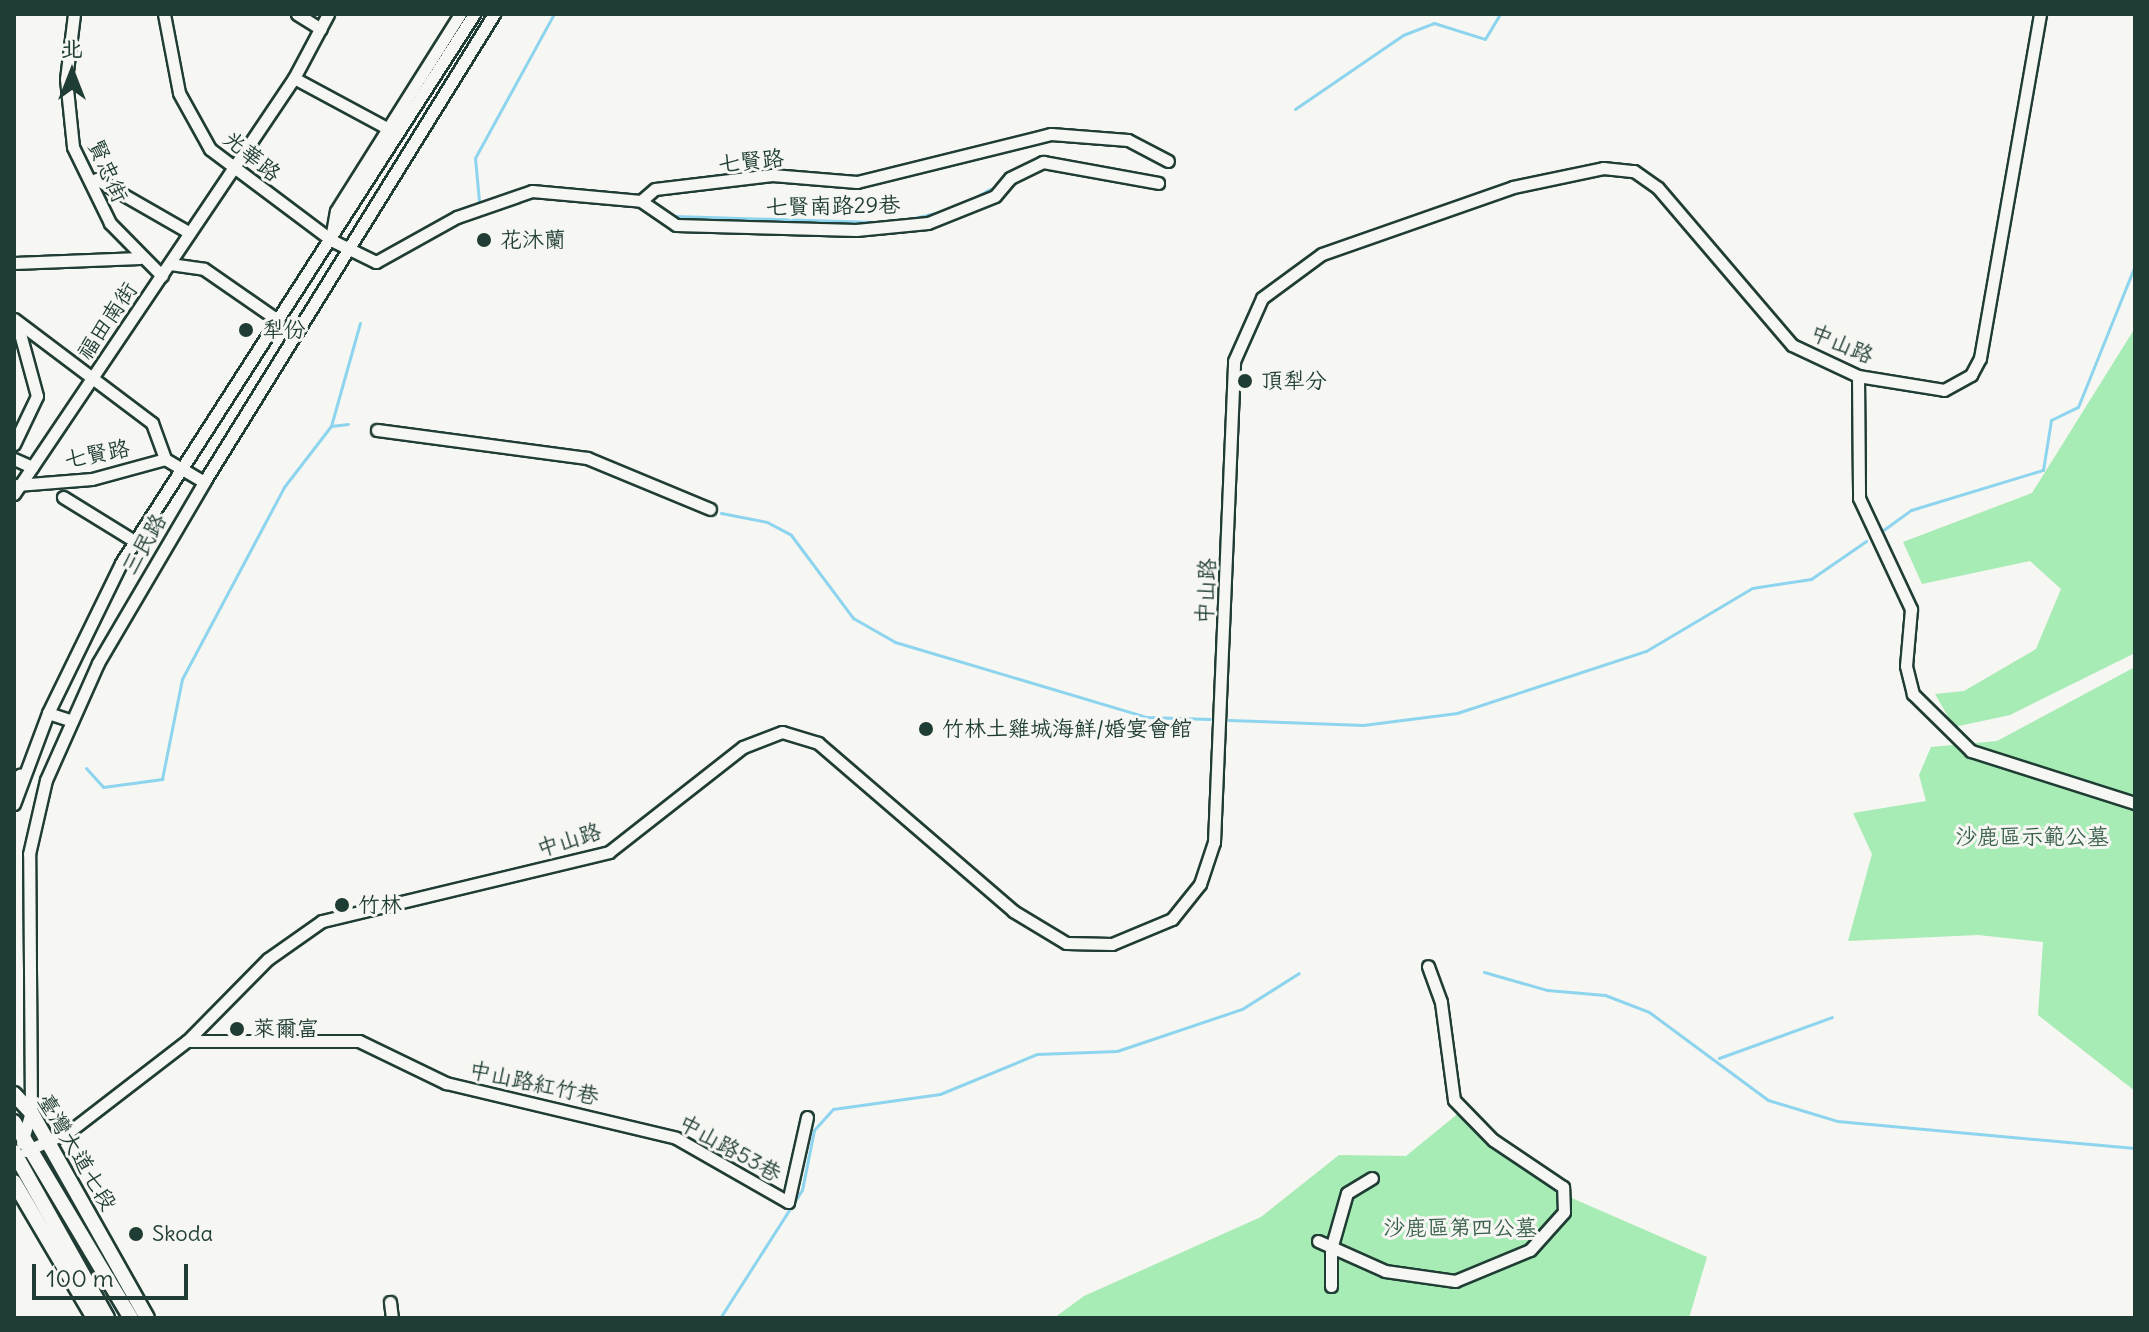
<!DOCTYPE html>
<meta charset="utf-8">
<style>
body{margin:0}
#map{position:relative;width:2149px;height:1332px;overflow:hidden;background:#f6f6f2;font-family:Delius,"LXGW WenKai TC",sans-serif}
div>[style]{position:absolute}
.green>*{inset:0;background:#a7ebb5}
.stream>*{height:3px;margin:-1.5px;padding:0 1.5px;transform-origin:1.5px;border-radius:1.5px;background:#8dd4ee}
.roads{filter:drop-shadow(2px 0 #1f3d34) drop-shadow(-2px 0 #1f3d34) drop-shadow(0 2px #1f3d34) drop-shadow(0 -2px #1f3d34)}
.minor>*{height:11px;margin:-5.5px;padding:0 5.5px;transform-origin:5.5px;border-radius:5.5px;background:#f6f6f2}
.major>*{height:14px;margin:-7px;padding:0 7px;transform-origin:7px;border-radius:7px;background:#f6f6f2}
.dots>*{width:22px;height:22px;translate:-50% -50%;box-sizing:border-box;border:4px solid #f6f6f2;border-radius:50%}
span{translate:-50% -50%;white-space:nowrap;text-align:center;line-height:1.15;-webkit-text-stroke:6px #f6f6f2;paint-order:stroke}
.street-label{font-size:22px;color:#1f3d34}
.poi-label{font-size:22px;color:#1f3d34}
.left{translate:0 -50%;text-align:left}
.park-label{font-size:22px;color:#3a604e}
.frame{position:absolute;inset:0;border:16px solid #1f3d34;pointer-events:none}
.north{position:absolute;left:32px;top:32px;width:80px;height:80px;-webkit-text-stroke:6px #f6f6f2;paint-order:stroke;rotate:0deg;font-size:22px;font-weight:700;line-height:32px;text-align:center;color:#1f3d34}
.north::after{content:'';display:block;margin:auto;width:28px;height:36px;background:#1f3d34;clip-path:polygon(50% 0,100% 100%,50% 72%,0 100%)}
.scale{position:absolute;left:32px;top:1264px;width:156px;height:36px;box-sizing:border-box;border:4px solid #1f3d34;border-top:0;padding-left:10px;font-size:24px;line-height:28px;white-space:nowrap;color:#1f3d34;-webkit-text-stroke:6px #f6f6f2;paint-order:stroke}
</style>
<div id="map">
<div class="green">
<div style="clip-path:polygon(2135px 328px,2135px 653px,2010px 715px,1954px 727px,1935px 694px,1964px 691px,2036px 649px,2061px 589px,2030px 561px,1922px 584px,1903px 542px,2032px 493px)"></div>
<div style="clip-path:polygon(2135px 667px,2135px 1091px,2038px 1015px,2043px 942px,1978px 935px,1848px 941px,1872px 854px,1853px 813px,1926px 801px,1919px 775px,1931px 747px,1997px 741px)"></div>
<div style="clip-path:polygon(1460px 1112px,1574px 1199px,1707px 1257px,1689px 1318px,1054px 1318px,1084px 1296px,1261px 1217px,1339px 1155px,1406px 1156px)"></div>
</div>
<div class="stream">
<div style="left:1295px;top:109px;width:131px;rotate:-34.4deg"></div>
<div style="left:1403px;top:35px;width:33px;rotate:-21deg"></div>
<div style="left:1434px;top:23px;width:53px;rotate:17.4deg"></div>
<div style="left:1485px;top:39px;width:29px;rotate:-59deg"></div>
<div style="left:479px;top:201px;width:43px;rotate:-95.3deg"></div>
<div style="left:475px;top:158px;width:164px;rotate:-61.3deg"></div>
<div style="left:969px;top:201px;width:24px;rotate:-30deg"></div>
<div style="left:674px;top:216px;width:208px;rotate:1.7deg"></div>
<div style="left:905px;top:220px;width:36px;rotate:-13deg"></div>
<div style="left:331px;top:426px;width:107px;rotate:-74.3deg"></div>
<div style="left:721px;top:513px;width:47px;rotate:11.1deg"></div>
<div style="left:767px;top:522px;width:27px;rotate:28deg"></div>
<div style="left:791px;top:535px;width:104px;rotate:53.2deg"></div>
<div style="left:853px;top:618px;width:48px;rotate:29.7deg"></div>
<div style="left:895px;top:642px;width:262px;rotate:16.6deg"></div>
<div style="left:1146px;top:717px;width:64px;rotate:1.8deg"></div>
<div style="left:1882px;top:531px;width:36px;rotate:-36deg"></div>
<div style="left:1911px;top:510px;width:138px;rotate:-16.9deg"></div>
<div style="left:2043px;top:470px;width:51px;rotate:-80.9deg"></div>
<div style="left:2051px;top:420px;width:30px;rotate:-26deg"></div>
<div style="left:2078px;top:407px;width:153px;rotate:-68.1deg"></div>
<div style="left:1229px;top:720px;width:134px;rotate:2.1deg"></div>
<div style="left:1363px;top:725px;width:95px;rotate:-7.3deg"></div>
<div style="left:1457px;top:713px;width:199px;rotate:-18.2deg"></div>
<div style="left:1646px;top:651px;width:123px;rotate:-30.7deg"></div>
<div style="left:1752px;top:588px;width:60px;rotate:-8.7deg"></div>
<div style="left:1811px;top:579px;width:67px;rotate:-34.6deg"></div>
<div style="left:86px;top:768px;width:25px;rotate:48deg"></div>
<div style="left:103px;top:787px;width:60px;rotate:-7.7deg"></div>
<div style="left:162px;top:779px;width:102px;rotate:-78.7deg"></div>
<div style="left:182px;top:679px;width:217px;rotate:-62deg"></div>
<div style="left:284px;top:487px;width:77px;rotate:-52.4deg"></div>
<div style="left:331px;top:426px;width:17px;rotate:-7deg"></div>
<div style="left:1484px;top:972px;width:66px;rotate:15.9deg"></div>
<div style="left:1547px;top:990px;width:58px;rotate:4.9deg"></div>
<div style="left:1605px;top:995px;width:47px;rotate:21.1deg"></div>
<div style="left:1649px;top:1012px;width:148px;rotate:36.5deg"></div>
<div style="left:1768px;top:1100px;width:72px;rotate:16.9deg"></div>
<div style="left:1837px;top:1121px;width:299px;rotate:5.2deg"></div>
<div style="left:1719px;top:1058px;width:120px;rotate:-19.9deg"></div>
<div style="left:720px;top:1318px;width:152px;rotate:-57.4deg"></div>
<div style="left:802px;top:1190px;width:61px;rotate:-78.7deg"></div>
<div style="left:814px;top:1130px;width:28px;rotate:-48deg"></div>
<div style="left:833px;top:1109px;width:108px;rotate:-8deg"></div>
<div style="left:940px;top:1094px;width:105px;rotate:-22.4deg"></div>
<div style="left:1037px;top:1054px;width:80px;rotate:-2.1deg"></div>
<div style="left:1117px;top:1051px;width:132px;rotate:-18.6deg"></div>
<div style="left:1242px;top:1009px;width:67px;rotate:-32.3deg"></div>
</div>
<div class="roads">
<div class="minor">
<div style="left:74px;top:14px;width:65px;rotate:97deg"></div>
<div style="left:66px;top:79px;width:68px;rotate:84.1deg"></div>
<div style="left:73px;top:147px;width:85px;rotate:64deg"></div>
<div style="left:110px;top:223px;width:74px;rotate:45.5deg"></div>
<div style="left:164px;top:14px;width:80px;rotate:79.2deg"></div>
<div style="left:179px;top:93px;width:64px;rotate:61deg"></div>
<div style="left:210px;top:149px;width:151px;rotate:36.9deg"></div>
<div style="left:331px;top:240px;width:50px;rotate:26.1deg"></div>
<div style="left:376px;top:262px;width:93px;rotate:-29.1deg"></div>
<div style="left:457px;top:217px;width:79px;rotate:-19.1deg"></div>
<div style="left:532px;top:191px;width:109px;rotate:5.2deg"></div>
<div style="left:641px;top:201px;width:42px;rotate:34.4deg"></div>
<div style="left:676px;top:225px;width:180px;rotate:1.6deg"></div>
<div style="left:856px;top:230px;width:72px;rotate:-5.6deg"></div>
<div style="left:928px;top:223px;width:72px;rotate:-21.9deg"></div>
<div style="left:995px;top:196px;width:23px;rotate:-50deg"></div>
<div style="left:1010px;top:178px;width:37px;rotate:-26deg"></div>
<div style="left:1043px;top:162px;width:117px;rotate:10.3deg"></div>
<div style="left:297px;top:14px;width:28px;rotate:32deg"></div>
<div style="left:294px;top:78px;width:106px;rotate:28.3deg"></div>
<div style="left:96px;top:179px;width:108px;rotate:29.9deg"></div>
<div style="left:641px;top:201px;width:18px;rotate:-41deg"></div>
<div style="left:655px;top:189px;width:118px;rotate:-6.8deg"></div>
<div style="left:772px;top:175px;width:85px;rotate:4.7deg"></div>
<div style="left:857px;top:182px;width:200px;rotate:-13.9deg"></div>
<div style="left:1051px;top:134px;width:77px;rotate:4.5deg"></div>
<div style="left:1128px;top:140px;width:45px;rotate:27.7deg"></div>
<div style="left:332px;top:233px;width:22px;rotate:-80deg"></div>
<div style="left:336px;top:211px;width:233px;rotate:-57.8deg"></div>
<div style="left:14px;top:263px;width:126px;rotate:-2.3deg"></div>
<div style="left:170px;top:264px;width:34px;rotate:8deg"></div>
<div style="left:204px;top:269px;width:91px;rotate:34.7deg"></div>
<div style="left:14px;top:319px;width:173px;rotate:37deg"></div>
<div style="left:152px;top:423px;width:38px;rotate:70deg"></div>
<div style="left:1858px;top:376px;width:122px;rotate:89.5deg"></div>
<div style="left:1859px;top:498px;width:123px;rotate:64.9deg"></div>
<div style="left:1911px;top:609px;width:57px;rotate:95deg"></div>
<div style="left:1906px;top:666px;width:29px;rotate:76deg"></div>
<div style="left:1913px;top:694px;width:81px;rotate:44.5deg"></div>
<div style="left:1971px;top:751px;width:172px;rotate:17.6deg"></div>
<div style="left:377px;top:430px;width:212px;rotate:7.6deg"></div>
<div style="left:587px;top:458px;width:133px;rotate:22.5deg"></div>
<div style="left:14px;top:444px;width:53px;rotate:-64.4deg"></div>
<div style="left:37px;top:396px;width:73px;rotate:-105.2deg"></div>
<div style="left:14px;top:459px;width:20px;rotate:24deg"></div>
<div style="left:165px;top:459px;width:45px;rotate:30.5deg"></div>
<div style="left:17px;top:485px;width:75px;rotate:-4.6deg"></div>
<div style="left:92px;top:479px;width:76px;rotate:-15.3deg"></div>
<div style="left:14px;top:494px;width:501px;rotate:-56.06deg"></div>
<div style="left:294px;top:78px;width:72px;rotate:-62deg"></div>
<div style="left:63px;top:497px;width:86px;rotate:31.7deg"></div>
<div style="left:48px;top:713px;width:25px;rotate:18deg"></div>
<div style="left:14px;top:804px;width:97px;rotate:-69.5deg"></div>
<div style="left:48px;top:713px;width:167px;rotate:-64deg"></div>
<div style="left:121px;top:563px;width:653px;rotate:-57.26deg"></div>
<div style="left:187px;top:1041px;width:172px"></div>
<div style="left:359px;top:1041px;width:97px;rotate:25.8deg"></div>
<div style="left:446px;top:1083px;width:236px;rotate:13.4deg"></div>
<div style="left:676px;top:1138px;width:129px;rotate:29.7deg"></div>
<div style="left:788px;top:1202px;width:87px;rotate:-77.4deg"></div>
<div style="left:22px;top:1143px;width:32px;rotate:-74deg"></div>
<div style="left:31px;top:1112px;width:258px;rotate:-90.4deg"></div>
<div style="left:29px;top:854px;width:76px;rotate:-77.1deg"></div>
<div style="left:46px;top:780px;width:128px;rotate:-66deg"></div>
<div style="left:98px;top:663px;width:210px;rotate:-59.6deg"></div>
<div style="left:204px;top:482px;width:551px;rotate:-58.22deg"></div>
<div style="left:26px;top:1151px;width:48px;rotate:-24.4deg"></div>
<div style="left:70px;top:1131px;width:148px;rotate:-37.6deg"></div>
<div style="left:187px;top:1041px;width:115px;rotate:-45.4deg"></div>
<div style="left:268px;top:959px;width:66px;rotate:-35.1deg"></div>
<div style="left:322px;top:921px;width:295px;rotate:-13.5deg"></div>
<div style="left:609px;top:852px;width:170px;rotate:-38.1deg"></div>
<div style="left:743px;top:747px;width:42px;rotate:-21deg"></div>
<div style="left:782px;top:732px;width:38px;rotate:17deg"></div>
<div style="left:818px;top:743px;width:257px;rotate:40.7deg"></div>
<div style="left:1013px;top:911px;width:62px;rotate:31.1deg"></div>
<div style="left:1066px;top:943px;width:46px;rotate:1.2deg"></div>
<div style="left:1112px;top:944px;width:65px;rotate:-22.6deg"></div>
<div style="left:1172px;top:919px;width:45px;rotate:-51.3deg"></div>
<div style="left:1200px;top:884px;width:44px;rotate:-71.6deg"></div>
<div style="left:1214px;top:842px;width:481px;rotate:-87.6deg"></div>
<div style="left:1234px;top:361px;width:69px;rotate:-66deg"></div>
<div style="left:1262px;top:298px;width:74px;rotate:-36.3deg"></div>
<div style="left:1322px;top:254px;width:202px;rotate:-19.3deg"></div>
<div style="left:1513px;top:187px;width:92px;rotate:-11.9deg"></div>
<div style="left:1603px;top:168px;width:31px;rotate:6deg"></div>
<div style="left:1634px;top:171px;width:29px;rotate:35deg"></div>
<div style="left:1658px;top:188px;width:206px;rotate:49.5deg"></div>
<div style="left:1792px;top:345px;width:73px;rotate:25.2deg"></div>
<div style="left:1858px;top:376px;width:87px;rotate:9.2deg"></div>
<div style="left:1944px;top:390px;width:31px;rotate:-29deg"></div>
<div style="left:1971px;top:375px;width:19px;rotate:-62deg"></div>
<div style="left:1980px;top:358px;width:349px;rotate:-80.1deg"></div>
<div style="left:1318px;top:1241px;width:73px;rotate:24.1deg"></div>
<div style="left:1385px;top:1271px;width:71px;rotate:8.1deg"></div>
<div style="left:1455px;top:1281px;width:81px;rotate:-22.5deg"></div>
<div style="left:1530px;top:1250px;width:51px;rotate:-48.2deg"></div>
<div style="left:1564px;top:1212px;width:25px;rotate:-92deg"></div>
<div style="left:1563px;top:1187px;width:84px;rotate:-146.1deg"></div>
<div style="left:1493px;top:1140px;width:56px;rotate:-134.3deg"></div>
<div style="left:1454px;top:1100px;width:99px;rotate:-97.6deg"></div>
<div style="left:1441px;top:1002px;width:38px;rotate:-110deg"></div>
<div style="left:1331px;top:1286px;width:37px;rotate:-90deg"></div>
<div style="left:1331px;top:1249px;width:58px;rotate:-74.1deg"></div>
<div style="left:1347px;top:1193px;width:29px;rotate:-31deg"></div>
<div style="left:390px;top:1302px;width:16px;rotate:83deg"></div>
</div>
<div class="major">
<div style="left:14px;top:792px;width:17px;rotate:-66deg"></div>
<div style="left:14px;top:1094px;width:25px;rotate:47deg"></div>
<div style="left:31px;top:1112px;width:236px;rotate:60.6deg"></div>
<div style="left:14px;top:1122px;width:228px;rotate:59.2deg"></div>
<div style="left:14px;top:1152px;width:190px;rotate:60.7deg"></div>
<div style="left:14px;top:1182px;width:158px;rotate:59.5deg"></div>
</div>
</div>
<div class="dots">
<div style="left:484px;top:240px;background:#1f3d34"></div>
<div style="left:246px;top:330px;background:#1f3d34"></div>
<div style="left:1245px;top:381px;background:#1f3d34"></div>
<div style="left:926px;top:729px;background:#1f3d34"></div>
<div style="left:342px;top:905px;background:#1f3d34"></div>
<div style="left:237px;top:1029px;background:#1f3d34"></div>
<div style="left:136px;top:1234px;background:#1f3d34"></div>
</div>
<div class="street-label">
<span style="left:252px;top:156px;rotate:39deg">光華路</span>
<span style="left:751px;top:161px;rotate:-6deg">七賢路</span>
<span style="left:108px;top:171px;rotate:66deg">賢忠街</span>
<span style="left:833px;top:206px;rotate:-1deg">七賢南路29巷</span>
<span style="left:107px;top:321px;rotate:-56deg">福田南街</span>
<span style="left:1842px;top:344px;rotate:23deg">中山路</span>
<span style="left:97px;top:454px;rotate:-11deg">七賢路</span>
<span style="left:144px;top:544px;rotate:-60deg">三民路</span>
<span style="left:1206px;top:591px;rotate:-87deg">中山路</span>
<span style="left:569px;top:840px;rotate:-17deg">中山路</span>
<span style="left:534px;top:1083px;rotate:12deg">中山路紅竹巷</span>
<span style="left:730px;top:1148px;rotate:29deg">中山路53巷</span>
<span style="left:77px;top:1152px;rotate:59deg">臺灣大道七段</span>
</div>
<div class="poi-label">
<span class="left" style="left:500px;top:240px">花沐蘭</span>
<span class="left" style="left:262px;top:330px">犁份</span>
<span class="left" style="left:1261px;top:381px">頂犁分</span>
<span class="left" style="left:942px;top:729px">竹林土雞城海鮮/婚宴會館</span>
<span class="left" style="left:358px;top:905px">竹林</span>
<span class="left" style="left:253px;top:1029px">萊爾富</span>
<span class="left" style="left:152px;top:1234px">Skoda</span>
</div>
<div class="park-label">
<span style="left:2032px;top:837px">沙鹿區示範公墓</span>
<span style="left:1460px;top:1228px">沙鹿區第四公墓</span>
</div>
<div class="frame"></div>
<div class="north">北</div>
<div class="scale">100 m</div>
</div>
